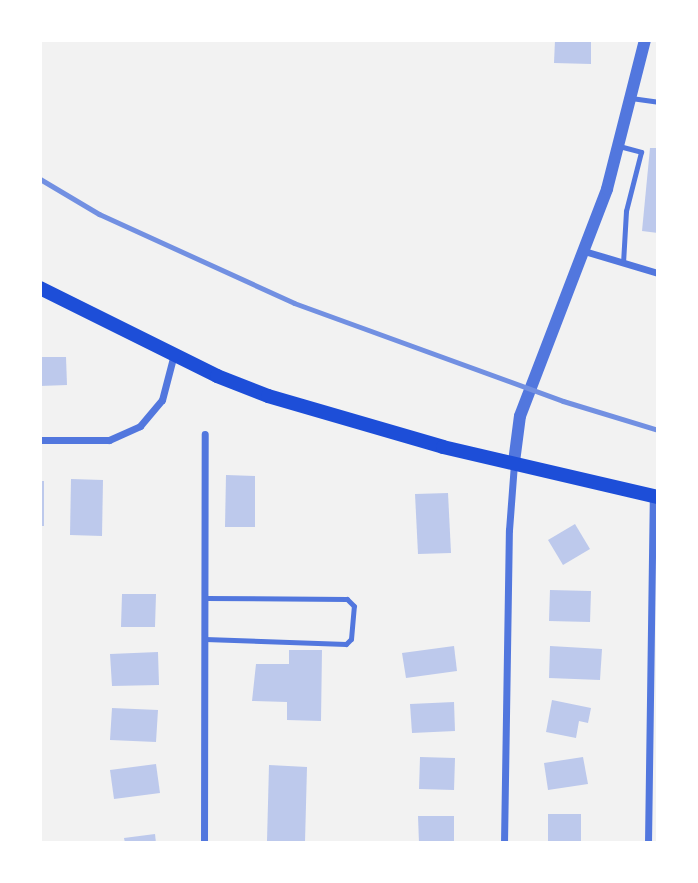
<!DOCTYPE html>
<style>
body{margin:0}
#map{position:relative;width:698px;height:883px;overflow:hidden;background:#f2f2f2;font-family:"Nunito Sans",sans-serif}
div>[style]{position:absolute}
.building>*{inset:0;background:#bdc9ec}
.service>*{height:5px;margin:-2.5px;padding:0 2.5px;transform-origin:2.5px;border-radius:2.5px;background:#5277de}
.minor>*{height:7px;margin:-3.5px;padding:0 3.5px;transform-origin:3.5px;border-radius:3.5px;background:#5277de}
.tertiary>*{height:12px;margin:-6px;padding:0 6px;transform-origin:6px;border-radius:6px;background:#5277de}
.secondary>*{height:14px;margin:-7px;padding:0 7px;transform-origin:7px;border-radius:7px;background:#1d4ed8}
.rail>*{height:5px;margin:-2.5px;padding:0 2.5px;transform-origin:2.5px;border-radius:2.5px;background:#7290e2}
span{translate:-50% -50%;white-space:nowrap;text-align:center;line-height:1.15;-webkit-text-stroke:7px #fff;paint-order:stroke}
.frame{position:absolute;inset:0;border:42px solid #fff;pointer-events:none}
</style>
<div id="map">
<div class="building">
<div style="clip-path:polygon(555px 40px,591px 40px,591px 64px,554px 63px)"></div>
<div style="clip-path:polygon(650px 148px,658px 148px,658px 233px,642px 231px)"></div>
<div style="clip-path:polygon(40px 357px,66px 357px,67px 385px,40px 386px)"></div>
<div style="clip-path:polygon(226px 475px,255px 476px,255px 527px,225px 527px)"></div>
<div style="clip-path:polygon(71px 479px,103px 480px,102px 536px,70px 535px)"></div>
<div style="clip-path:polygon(40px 481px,44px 481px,44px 526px,40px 526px)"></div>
<div style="clip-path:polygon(448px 493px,451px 553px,418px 554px,415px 494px)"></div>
<div style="clip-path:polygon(575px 524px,590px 549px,563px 565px,548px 540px)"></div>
<div style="clip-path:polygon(550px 590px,591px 591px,590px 622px,549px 621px)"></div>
<div style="clip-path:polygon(122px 594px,156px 594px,155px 627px,121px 627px)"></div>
<div style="clip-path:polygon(454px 646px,457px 671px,406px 678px,402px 653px)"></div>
<div style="clip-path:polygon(550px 646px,602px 649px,600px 680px,549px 678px)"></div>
<div style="clip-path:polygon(289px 650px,322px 650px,321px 721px,287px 720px,287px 702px,252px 701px,256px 664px,289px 664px)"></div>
<div style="clip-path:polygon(158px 652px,159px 685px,112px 686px,110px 654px)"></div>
<div style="clip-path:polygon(552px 700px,591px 708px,588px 723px,579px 721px,576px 738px,546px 732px)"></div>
<div style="clip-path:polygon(454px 702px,455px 731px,412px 733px,410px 704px)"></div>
<div style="clip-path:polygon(112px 708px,158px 710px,156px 742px,110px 740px)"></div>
<div style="clip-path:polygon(420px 757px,455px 758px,454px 790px,419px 789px)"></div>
<div style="clip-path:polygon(583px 757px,588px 784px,548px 790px,544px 763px)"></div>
<div style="clip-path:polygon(156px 764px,160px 793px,114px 799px,110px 770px)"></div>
<div style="clip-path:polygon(269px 765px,307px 767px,305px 842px,267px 841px)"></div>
<div style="clip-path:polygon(548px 814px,581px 814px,581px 843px,548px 843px)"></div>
<div style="clip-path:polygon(418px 816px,454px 816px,454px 843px,419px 843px)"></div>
<div style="clip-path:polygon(155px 834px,156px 843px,125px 843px,124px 838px)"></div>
</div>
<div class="service">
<div style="left:631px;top:98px;width:27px;rotate:8deg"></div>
<div style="left:619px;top:146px;width:23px;rotate:15deg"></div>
<div style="left:641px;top:152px;width:61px;rotate:104.3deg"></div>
<div style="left:626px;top:211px;width:52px;rotate:93.3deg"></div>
<div style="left:205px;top:639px;width:141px;rotate:2deg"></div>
<div style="left:346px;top:644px;width:7px;rotate:-45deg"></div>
<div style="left:351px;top:639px;width:33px;rotate:-85deg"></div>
<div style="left:354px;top:606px;width:10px;rotate:-135deg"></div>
<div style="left:347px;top:599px;width:142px;rotate:-179.6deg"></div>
</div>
<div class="minor">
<div style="left:584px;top:251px;width:77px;rotate:16.6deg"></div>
<div style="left:40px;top:440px;width:69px"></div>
<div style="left:109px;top:440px;width:34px;rotate:-24deg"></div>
<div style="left:140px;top:426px;width:34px;rotate:-50deg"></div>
<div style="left:162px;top:400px;width:48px;rotate:-75.4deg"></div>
<div style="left:204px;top:843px;width:409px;rotate:-89.9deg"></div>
<div style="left:504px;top:843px;width:313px;rotate:-89.1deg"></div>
<div style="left:509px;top:530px;width:67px;rotate:-85.7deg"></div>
<div style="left:648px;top:843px;width:347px;rotate:-89.2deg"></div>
</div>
<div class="tertiary">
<div style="left:514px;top:462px;width:46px;rotate:-82.6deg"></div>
<div style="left:520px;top:416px;width:243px;rotate:-69deg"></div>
<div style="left:607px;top:189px;width:154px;rotate:-75.7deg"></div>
</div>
<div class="secondary">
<div style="left:40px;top:288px;width:198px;rotate:26.4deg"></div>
<div style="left:217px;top:376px;width:55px;rotate:21.4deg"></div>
<div style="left:268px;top:396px;width:182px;rotate:16.2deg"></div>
<div style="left:443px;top:447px;width:221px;rotate:13.1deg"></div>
</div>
<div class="rail">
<div style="left:40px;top:179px;width:69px;rotate:30.7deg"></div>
<div style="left:99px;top:214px;width:214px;rotate:24.5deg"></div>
<div style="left:294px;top:303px;width:286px;rotate:20deg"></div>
<div style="left:563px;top:401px;width:99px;rotate:17deg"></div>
</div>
<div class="frame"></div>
</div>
